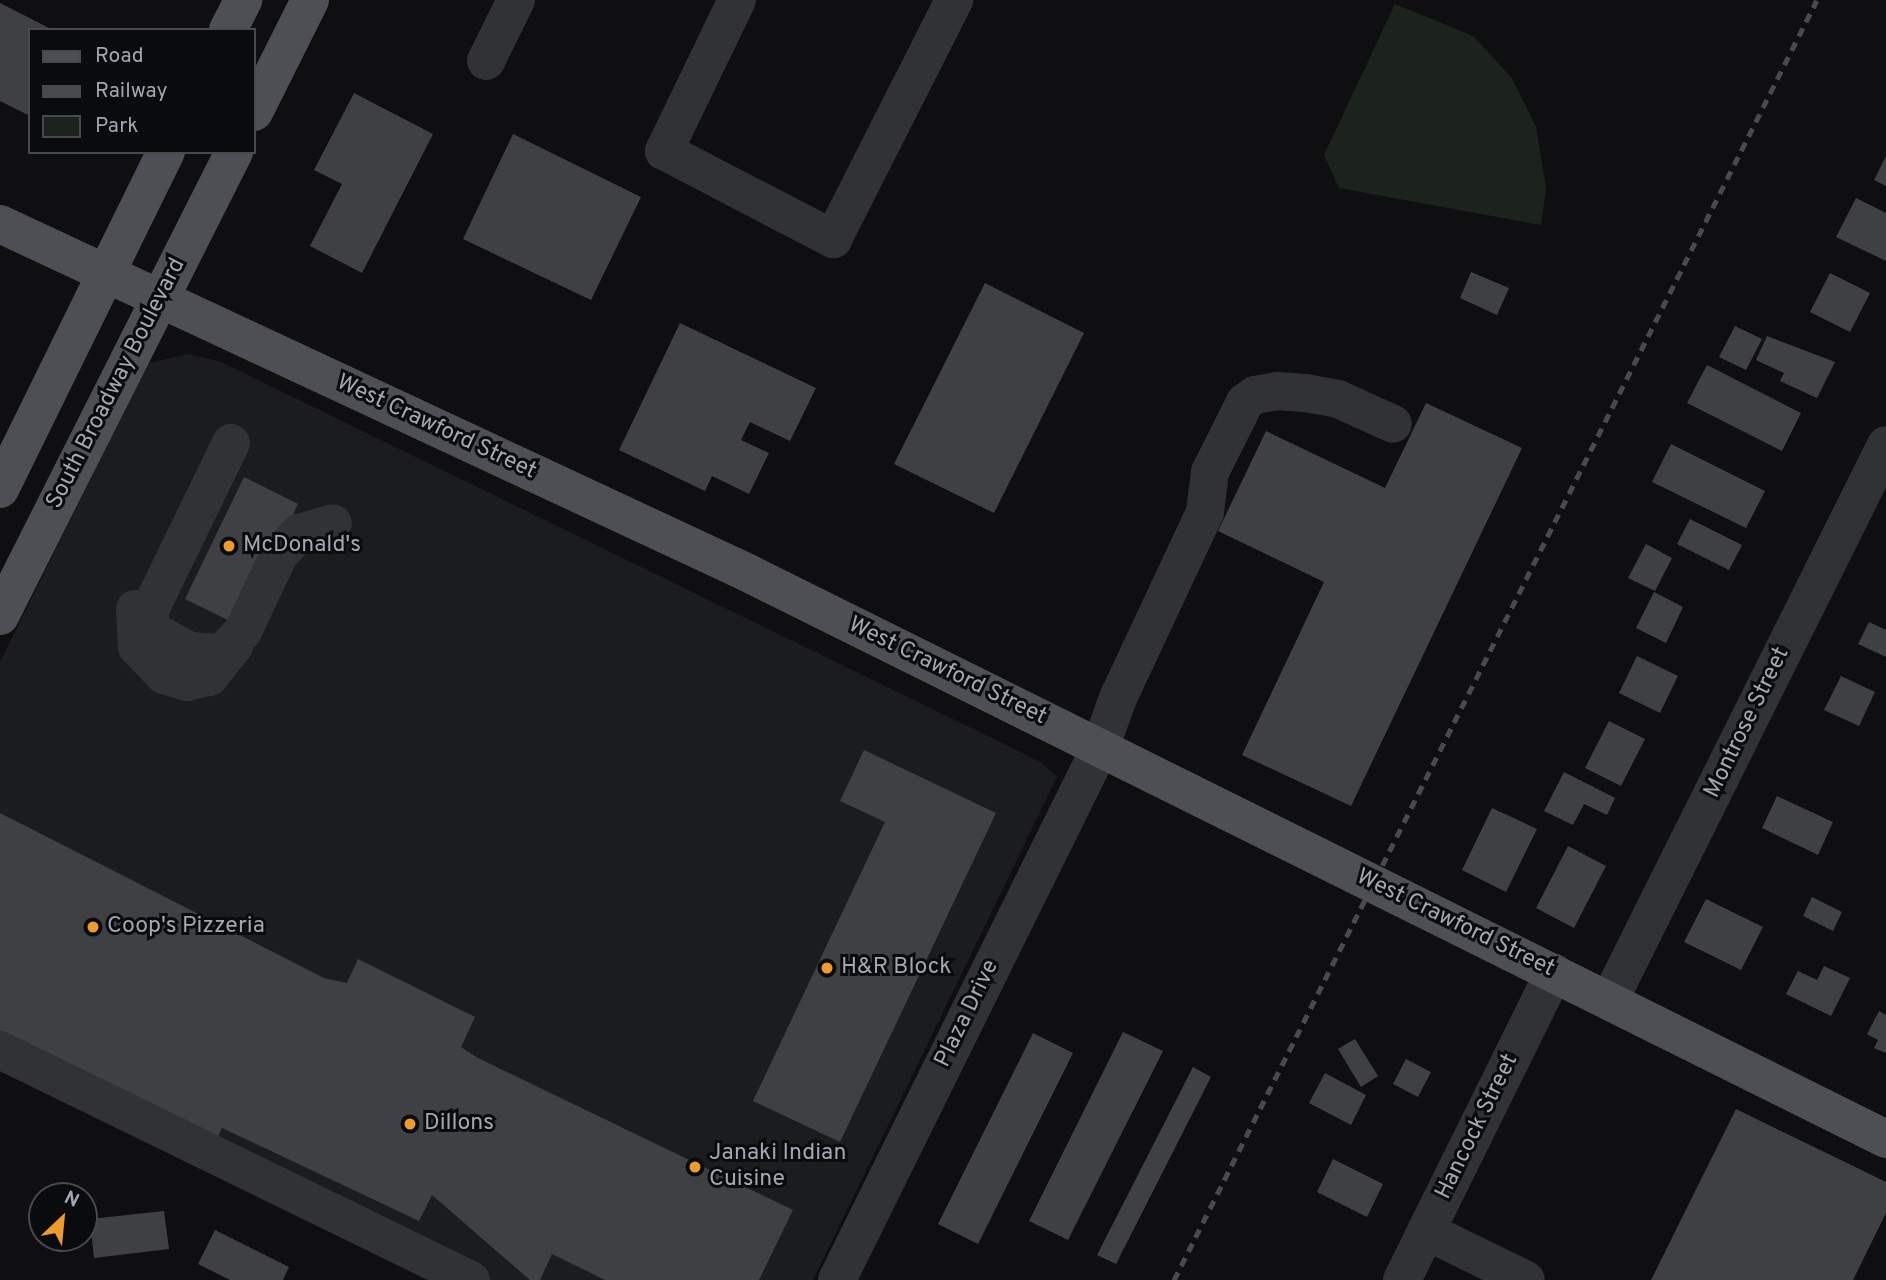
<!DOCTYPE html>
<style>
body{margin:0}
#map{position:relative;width:1886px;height:1280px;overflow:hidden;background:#0f0f11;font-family:Overpass,sans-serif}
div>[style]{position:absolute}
.built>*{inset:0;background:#1b1c1e}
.green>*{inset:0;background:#1c231c}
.building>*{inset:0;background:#3e4044}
.minor>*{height:38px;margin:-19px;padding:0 19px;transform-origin:19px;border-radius:19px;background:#313236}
.major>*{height:38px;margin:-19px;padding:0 19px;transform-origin:19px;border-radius:19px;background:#4d4f54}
.rail>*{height:5px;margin-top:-2.5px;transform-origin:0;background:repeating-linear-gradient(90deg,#484a4e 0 9px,transparent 0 16px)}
.dots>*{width:19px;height:19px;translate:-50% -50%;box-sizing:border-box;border:4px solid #0a0b0c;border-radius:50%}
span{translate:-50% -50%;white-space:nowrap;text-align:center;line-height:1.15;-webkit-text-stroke:6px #0a0b0c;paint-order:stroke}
.street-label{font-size:23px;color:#a1a7b1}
.poi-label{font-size:23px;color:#a1a7b1}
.left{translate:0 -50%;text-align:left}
.legend{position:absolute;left:28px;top:28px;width:228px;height:126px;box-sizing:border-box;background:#0a0b0c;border:2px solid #46494e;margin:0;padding:9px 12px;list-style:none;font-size:21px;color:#a1a7b1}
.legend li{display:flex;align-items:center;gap:14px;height:35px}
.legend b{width:35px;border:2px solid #46494e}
.north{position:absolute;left:28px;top:1182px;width:70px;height:70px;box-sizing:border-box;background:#0a0b0c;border:2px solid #46494e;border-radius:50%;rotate:26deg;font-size:19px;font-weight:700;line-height:28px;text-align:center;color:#a1a7b1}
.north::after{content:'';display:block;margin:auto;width:24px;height:32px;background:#ec9b2c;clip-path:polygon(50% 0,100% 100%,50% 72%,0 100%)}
</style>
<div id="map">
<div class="built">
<div style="clip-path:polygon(189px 354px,221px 362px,1041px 762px,1057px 777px,813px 1280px,434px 1280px,0 1067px,0 662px,148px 363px)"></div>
</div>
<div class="green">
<div style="clip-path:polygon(1395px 4px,1473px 36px,1512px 78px,1536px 127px,1546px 188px,1541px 225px,1339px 188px,1324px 155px)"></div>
</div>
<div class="building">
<div style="clip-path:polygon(0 3px,53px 30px,30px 30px,30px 116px,0 101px)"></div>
<div style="clip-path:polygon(354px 93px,433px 134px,362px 273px,310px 246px,342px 184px,314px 170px)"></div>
<div style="clip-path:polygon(513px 134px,641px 197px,591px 300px,463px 239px)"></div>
<div style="clip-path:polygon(1886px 156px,1886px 186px,1874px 180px)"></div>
<div style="clip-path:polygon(1856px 198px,1886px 213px,1886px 261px,1836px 237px)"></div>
<div style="clip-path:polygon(1471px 272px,1509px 288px,1497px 315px,1460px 298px)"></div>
<div style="clip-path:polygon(1830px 273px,1870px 293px,1850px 332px,1810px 312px)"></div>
<div style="clip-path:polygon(985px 283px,1084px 333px,994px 513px,894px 464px)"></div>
<div style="clip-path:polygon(680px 323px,816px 388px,790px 441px,750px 422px,741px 440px,769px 453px,749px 494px,712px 476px,705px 491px,619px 450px)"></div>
<div style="clip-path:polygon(1735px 326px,1762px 339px,1746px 370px,1719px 357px)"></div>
<div style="clip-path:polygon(1767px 336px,1835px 362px,1817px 398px,1780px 381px,1784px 373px,1756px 360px)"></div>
<div style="clip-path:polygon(1707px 365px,1801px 413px,1782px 451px,1687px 403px)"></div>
<div style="clip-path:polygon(1426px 403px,1522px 448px,1351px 806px,1242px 755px,1324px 582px,1218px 531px,1266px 431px,1385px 488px)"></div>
<div style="clip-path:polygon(1671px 444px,1765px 491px,1746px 528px,1652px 482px)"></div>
<div style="clip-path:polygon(244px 477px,298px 504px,240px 626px,185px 599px)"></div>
<div style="clip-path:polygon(1690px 519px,1742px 545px,1729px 570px,1677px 544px)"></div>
<div style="clip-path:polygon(1646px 544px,1672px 558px,1655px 591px,1628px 578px)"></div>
<div style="clip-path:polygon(1654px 592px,1683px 607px,1666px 643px,1636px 628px)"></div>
<div style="clip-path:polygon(1869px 622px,1886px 630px,1886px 657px,1858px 644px)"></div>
<div style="clip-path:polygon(1637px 656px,1678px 676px,1660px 713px,1619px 693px)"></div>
<div style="clip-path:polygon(1841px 676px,1875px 692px,1859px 726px,1824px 710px)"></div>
<div style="clip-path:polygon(1609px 721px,1645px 739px,1621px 786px,1585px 768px)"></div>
<div style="clip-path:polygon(864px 750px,996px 813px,840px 1142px,753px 1101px,885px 822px,840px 801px)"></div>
<div style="clip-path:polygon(1564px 772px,1615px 798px,1607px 815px,1584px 804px,1573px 825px,1544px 811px)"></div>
<div style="clip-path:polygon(1777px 796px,1833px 822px,1818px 855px,1762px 828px)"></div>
<div style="clip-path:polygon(1492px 808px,1537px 829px,1506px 892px,1462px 870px)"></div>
<div style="clip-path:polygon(0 813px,324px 978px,347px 983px,358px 959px,475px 1017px,461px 1047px,478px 1058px,793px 1210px,759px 1280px,605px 1280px,552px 1254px,540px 1280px,530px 1280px,432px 1195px,419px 1221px,222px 1128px,217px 1139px,0 1032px)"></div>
<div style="clip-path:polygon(1568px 846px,1606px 866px,1574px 928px,1536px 908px)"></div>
<div style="clip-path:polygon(1812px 897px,1842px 912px,1833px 931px,1803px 916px)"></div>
<div style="clip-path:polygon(1706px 899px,1763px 927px,1741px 970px,1684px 942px)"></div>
<div style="clip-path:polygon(1824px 966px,1850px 978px,1831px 1016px,1786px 994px,1798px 971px,1817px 980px)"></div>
<div style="clip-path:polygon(1879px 1011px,1886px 1015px,1886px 1053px,1874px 1048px,1878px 1040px,1867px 1034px)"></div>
<div style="clip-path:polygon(1123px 1032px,1163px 1051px,1068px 1240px,1029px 1221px)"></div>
<div style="clip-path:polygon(1033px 1033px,1073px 1053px,978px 1244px,938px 1224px)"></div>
<div style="clip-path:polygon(1355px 1039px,1378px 1076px,1361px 1087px,1338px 1049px)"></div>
<div style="clip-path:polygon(1406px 1059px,1431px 1072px,1418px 1097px,1393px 1084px)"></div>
<div style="clip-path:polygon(1193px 1067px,1211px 1077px,1116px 1264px,1097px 1255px)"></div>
<div style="clip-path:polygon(1325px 1073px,1366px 1095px,1351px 1125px,1309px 1103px)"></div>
<div style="clip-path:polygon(1736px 1109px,1886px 1182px,1886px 1213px,1853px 1280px,1651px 1280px)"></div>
<div style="clip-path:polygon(1333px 1159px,1383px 1184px,1367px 1217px,1317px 1192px)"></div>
<div style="clip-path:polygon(164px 1211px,169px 1249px,94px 1258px,90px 1219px)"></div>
<div style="clip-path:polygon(215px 1230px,289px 1267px,283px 1280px,230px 1280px,198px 1264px)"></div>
</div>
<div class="minor">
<div style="left:737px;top:0;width:168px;rotate:115.8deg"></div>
<div style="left:664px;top:151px;width:191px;rotate:27.5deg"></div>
<div style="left:833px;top:239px;width:268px;rotate:-63.1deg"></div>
<div style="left:486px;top:61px;width:68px;rotate:-63.8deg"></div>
<div style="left:231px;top:443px;width:181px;rotate:115.9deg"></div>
<div style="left:152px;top:606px;width:16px;rotate:104deg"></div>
<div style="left:148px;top:622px;width:14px;rotate:51deg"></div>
<div style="left:157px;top:633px;width:38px;rotate:29deg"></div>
<div style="left:190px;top:651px;width:32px;rotate:4deg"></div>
<div style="left:222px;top:653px;width:30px;rotate:-46deg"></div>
<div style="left:243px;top:631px;width:84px;rotate:-64.7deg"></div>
<div style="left:279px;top:555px;width:30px;rotate:-48deg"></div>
<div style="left:299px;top:533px;width:35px;rotate:-16deg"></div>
<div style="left:135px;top:609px;width:38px;rotate:87deg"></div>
<div style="left:137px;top:647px;width:39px;rotate:46deg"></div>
<div style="left:164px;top:675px;width:24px;rotate:17deg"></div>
<div style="left:187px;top:682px;width:23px;rotate:-13deg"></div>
<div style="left:209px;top:677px;width:40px;rotate:-51deg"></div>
<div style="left:1609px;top:1001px;width:621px;rotate:-63.52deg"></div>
<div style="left:0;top:1050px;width:524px;rotate:26.03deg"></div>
<div style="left:1426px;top:1231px;width:111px;rotate:26.1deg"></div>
<div style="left:837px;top:1280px;width:593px;rotate:-63.69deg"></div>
<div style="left:1100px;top:748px;width:53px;rotate:-70.2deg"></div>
<div style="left:1118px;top:698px;width:205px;rotate:-64.9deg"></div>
<div style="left:1205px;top:512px;width:40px;rotate:-82.9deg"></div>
<div style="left:1210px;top:472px;width:78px;rotate:-63.4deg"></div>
<div style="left:1245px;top:402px;width:12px;rotate:-35deg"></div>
<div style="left:1255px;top:395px;width:22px;rotate:-10deg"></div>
<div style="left:1277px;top:391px;width:28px;rotate:4deg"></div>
<div style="left:1305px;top:393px;width:34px;rotate:10deg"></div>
<div style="left:1338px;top:399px;width:60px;rotate:24.4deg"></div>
<div style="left:1402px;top:1280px;width:343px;rotate:-63.7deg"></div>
</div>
<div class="major">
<div style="left:228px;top:30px;width:34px;rotate:-63deg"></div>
<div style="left:254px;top:112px;width:125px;rotate:-63.4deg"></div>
<div style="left:0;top:224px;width:825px;rotate:25.01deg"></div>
<div style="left:748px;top:573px;width:1271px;rotate:26.44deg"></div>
<div style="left:0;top:489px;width:376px;rotate:-63.8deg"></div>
<div style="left:0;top:616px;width:520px;rotate:-63.24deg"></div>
</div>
<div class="rail">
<div style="left:1174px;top:1280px;width:1432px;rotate:-63.33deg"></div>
</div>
<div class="dots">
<div style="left:229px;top:546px;background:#ec9b2c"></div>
<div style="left:93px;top:927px;background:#ec9b2c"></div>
<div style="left:827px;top:968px;background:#ec9b2c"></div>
<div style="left:410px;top:1124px;background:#ec9b2c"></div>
<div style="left:695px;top:1167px;background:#ec9b2c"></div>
</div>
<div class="street-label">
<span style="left:117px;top:384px;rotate:-63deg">South Broadway Boulevard</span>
<span style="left:436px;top:428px;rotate:25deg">West Crawford Street</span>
<span style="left:947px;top:672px;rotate:26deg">West Crawford Street</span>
<span style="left:1748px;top:723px;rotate:-64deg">Montrose Street</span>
<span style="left:1455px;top:924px;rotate:26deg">West Crawford Street</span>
<span style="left:968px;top:1014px;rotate:-64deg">Plaza Drive</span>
<span style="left:1478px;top:1127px;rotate:-64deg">Hancock Street</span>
</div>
<div class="poi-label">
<span class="left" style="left:243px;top:546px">McDonald's</span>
<span class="left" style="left:107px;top:927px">Coop's Pizzeria</span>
<span class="left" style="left:841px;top:968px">H&amp;R Block</span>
<span class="left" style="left:424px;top:1124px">Dillons</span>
<span class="left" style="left:709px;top:1167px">Janaki Indian<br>Cuisine</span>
</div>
<ul class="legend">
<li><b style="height:9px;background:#4d4f54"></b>Road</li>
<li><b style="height:9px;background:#484a4e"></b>Railway</li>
<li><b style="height:19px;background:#1c231c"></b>Park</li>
</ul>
<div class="north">N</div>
</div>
